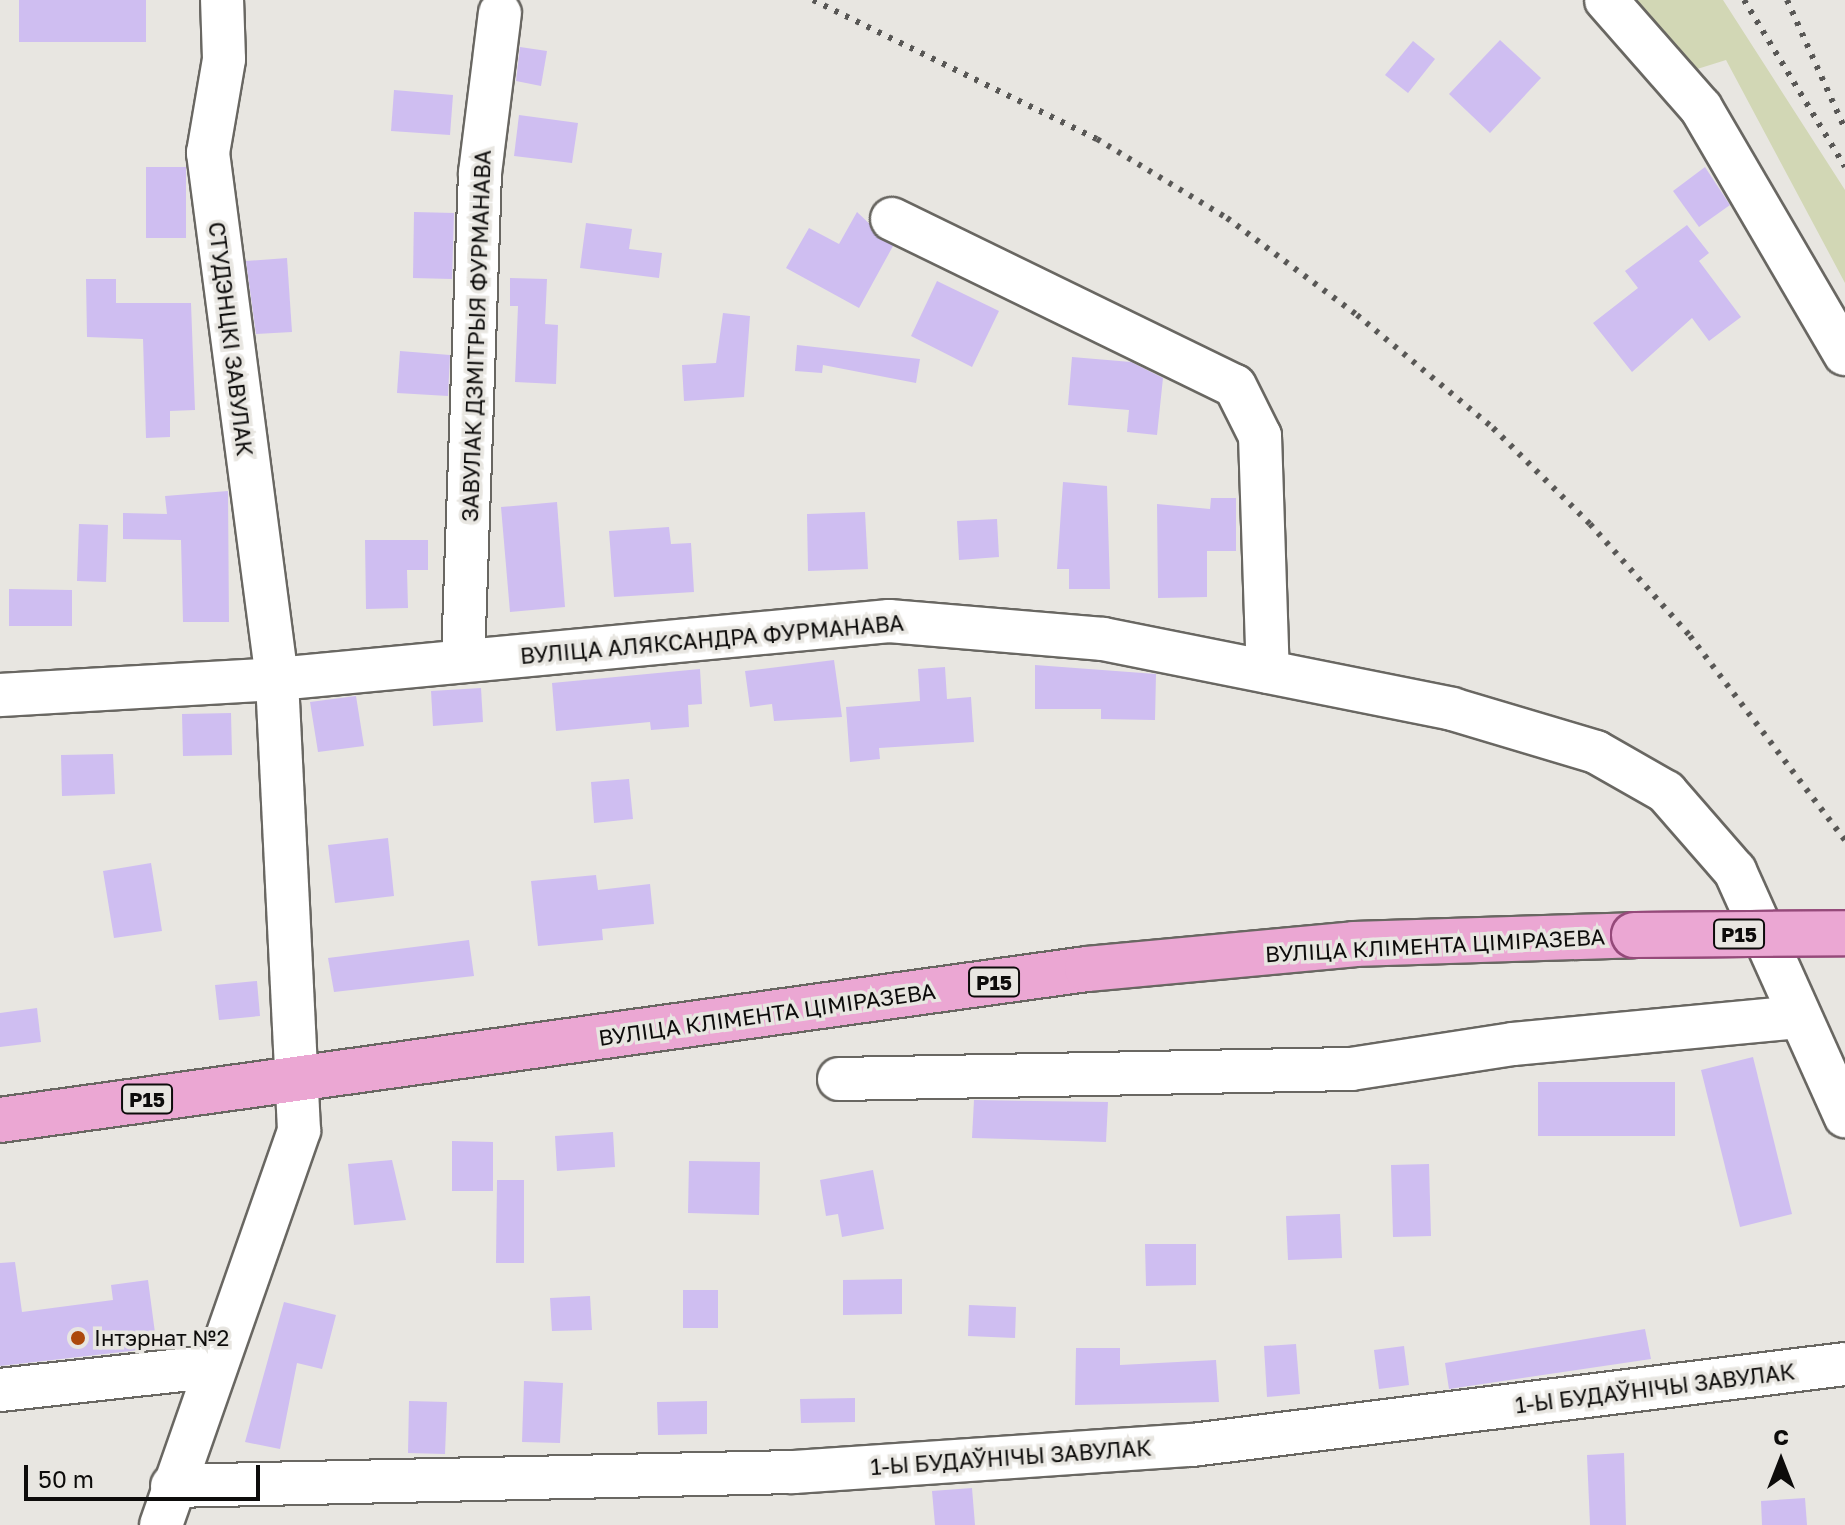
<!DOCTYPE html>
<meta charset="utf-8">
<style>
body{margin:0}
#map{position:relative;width:1845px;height:1525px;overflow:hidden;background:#e8e6e1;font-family:"Golos Text",sans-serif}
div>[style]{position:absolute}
.green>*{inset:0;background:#d2d7b5}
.building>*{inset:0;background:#cfbef1}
.roads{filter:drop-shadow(2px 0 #696762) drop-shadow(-2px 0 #696762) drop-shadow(0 2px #696762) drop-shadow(0 -2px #696762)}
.minor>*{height:42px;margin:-21px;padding:0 21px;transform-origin:21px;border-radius:21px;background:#fff}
.major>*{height:44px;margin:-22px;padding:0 22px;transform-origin:22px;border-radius:22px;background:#eba7d3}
.rail>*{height:6px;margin-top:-3px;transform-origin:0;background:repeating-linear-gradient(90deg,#585755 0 4px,transparent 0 12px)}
.bridges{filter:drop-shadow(2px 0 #954a7a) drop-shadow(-2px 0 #954a7a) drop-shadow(0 2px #954a7a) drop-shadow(0 -2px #954a7a)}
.major-bridge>*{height:44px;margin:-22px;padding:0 22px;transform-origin:22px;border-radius:22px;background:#eba7d3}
.dots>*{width:22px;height:22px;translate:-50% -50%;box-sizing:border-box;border:4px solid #e8e6e1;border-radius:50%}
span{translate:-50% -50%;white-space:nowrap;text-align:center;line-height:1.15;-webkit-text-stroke:7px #e8e6e1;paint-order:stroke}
.shield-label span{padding:2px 6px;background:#e8e6e1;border:2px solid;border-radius:6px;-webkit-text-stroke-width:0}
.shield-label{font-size:20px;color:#0d0c0b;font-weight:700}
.street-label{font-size:22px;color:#0d0c0b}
.poi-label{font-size:22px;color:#0d0c0b}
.left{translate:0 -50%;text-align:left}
.north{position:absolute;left:1741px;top:1421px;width:80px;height:80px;-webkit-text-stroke:6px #e8e6e1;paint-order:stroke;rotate:0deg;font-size:22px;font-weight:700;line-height:32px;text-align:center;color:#0d0c0b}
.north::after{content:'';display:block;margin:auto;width:28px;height:36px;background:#0d0c0b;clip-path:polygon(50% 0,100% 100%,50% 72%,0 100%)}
.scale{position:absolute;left:24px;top:1465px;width:236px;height:36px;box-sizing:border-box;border:4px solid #0d0c0b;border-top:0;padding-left:10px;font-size:24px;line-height:28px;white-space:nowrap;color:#0d0c0b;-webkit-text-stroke:6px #e8e6e1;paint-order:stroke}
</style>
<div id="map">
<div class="green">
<div style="clip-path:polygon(1633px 0,1723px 0,1845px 190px,1845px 283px,1726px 60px,1694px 70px)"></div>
</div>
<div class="building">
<div style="clip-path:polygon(19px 0,146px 0,146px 42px,19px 42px)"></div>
<div style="clip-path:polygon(1500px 40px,1541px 78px,1490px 133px,1449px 94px)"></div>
<div style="clip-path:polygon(1413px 41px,1435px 59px,1408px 93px,1385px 75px)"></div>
<div style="clip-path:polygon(520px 47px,547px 51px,541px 86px,516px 81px)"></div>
<div style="clip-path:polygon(394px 90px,453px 95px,450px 135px,391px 131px)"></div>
<div style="clip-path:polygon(519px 115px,578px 123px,572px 163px,514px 156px)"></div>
<div style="clip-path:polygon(146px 167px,186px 167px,186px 238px,146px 238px)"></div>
<div style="clip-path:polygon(1705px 167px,1730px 205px,1699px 227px,1673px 191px)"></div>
<div style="clip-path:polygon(414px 212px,454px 213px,452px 279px,413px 278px)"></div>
<div style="clip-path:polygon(857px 212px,893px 246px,859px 308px,786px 268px,809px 228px,839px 244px)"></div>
<div style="clip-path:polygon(586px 223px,632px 229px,629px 249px,662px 253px,659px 278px,580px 268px)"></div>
<div style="clip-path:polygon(1687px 225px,1709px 253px,1699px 261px,1741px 317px,1709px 341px,1692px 318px,1632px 372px,1593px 323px,1638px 288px,1625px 271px)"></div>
<div style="clip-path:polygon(287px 258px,292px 332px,256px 334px,246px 261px)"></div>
<div style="clip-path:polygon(510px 278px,547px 279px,545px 324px,558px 325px,556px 384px,515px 382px,518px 306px,510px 306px)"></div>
<div style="clip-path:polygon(86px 279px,116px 279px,116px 303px,191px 303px,195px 410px,170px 411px,170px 437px,146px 438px,143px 339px,87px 337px)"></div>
<div style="clip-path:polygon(937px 281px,999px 311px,972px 367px,911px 336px)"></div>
<div style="clip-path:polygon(723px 313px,750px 316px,744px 397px,684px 401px,682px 365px,716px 363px)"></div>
<div style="clip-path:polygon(797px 345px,920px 359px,916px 383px,823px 365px,822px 373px,795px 371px)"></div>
<div style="clip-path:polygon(400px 351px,450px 355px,448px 396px,397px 393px)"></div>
<div style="clip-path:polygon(1072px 357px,1131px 362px,1163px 378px,1157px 435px,1127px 432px,1129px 410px,1068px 405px)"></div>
<div style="clip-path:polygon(1063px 482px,1107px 486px,1110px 589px,1069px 589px,1069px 569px,1057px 569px)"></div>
<div style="clip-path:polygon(228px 491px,229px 622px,183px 622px,181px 540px,123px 539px,123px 513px,167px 514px,165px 496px)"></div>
<div style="clip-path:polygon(1211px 498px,1236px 498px,1236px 551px,1207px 551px,1207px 597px,1158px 598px,1157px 504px,1210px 509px)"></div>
<div style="clip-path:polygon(557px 502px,565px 607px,510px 612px,501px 507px)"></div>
<div style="clip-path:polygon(865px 512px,868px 569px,808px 571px,807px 514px)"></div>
<div style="clip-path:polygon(997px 519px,999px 557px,959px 560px,957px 521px)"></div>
<div style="clip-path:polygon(79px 524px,108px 525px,106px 582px,77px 581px)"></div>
<div style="clip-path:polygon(669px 527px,671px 544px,691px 543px,694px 592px,614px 597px,609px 531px)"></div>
<div style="clip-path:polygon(365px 540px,428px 540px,428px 570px,407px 570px,408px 608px,366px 609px)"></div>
<div style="clip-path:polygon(9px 589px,72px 590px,72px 626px,9px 626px)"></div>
<div style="clip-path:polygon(834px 660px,842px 717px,774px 721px,772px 704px,750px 707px,745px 671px)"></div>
<div style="clip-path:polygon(1035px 665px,1156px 674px,1155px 720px,1101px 719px,1101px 709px,1035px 709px)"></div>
<div style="clip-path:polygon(945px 667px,947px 699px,971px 697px,974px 742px,879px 748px,880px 759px,850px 762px,846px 707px,920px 701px,918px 669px)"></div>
<div style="clip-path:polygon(700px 669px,702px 704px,688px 705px,689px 727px,651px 730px,650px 722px,556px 731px,552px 683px)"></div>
<div style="clip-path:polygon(481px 688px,483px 722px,433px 726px,431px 691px)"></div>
<div style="clip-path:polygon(356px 696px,364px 746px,318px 752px,310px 702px)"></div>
<div style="clip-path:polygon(231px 713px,232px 755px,183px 756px,182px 714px)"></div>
<div style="clip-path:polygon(113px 754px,115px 794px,62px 796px,61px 755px)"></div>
<div style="clip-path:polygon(629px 779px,633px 819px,594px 823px,591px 782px)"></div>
<div style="clip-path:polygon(388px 838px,394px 896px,335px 903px,328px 845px)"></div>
<div style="clip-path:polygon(151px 863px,162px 931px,114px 938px,103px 871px)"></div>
<div style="clip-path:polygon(596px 875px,598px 890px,650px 884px,654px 924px,602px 929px,603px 940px,538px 946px,531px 881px)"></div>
<div style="clip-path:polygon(469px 940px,474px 976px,334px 992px,328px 958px)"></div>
<div style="clip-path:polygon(257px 981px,260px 1016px,219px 1020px,215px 985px)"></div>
<div style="clip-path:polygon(37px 1008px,41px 1042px,0 1047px,0 1013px)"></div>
<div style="clip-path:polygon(1753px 1057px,1792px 1214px,1740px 1227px,1701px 1070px)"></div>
<div style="clip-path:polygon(1538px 1082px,1675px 1082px,1675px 1136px,1538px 1136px)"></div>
<div style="clip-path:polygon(974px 1100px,1108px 1102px,1106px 1142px,972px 1138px)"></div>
<div style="clip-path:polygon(613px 1132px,615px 1167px,557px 1171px,555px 1136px)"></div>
<div style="clip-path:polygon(452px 1141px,493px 1142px,493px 1191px,452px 1191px)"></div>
<div style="clip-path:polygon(392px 1160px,406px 1220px,354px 1225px,348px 1164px)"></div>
<div style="clip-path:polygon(689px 1161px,760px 1162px,759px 1215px,688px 1213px)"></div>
<div style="clip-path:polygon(1429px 1164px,1431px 1236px,1393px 1237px,1391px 1165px)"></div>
<div style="clip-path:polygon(873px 1170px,884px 1229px,842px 1237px,838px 1214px,826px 1216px,820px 1180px)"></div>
<div style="clip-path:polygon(497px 1180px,524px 1180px,524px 1263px,496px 1263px)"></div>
<div style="clip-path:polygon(1340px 1214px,1342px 1258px,1288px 1260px,1286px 1216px)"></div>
<div style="clip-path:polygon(1145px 1244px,1196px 1244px,1196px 1285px,1146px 1286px)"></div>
<div style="clip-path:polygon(15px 1262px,22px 1312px,113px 1300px,111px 1285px,148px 1280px,157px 1348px,0 1366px,0 1263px)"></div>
<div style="clip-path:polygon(902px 1279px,902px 1314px,843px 1315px,843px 1280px)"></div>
<div style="clip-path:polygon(683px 1290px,718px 1290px,718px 1328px,683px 1328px)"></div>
<div style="clip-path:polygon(590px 1296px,592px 1330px,552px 1331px,550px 1298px)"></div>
<div style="clip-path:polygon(284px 1302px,336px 1315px,322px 1369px,297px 1363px,280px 1449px,245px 1442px)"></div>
<div style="clip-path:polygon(969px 1305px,1016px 1307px,1015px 1338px,968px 1336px)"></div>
<div style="clip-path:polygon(1645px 1329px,1651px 1359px,1449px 1389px,1445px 1363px)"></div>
<div style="clip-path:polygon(1296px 1344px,1300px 1394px,1267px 1397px,1264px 1346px)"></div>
<div style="clip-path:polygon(1404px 1346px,1409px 1385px,1379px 1389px,1374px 1350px)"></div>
<div style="clip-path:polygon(1076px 1348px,1120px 1348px,1120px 1365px,1216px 1360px,1219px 1402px,1075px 1405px)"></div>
<div style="clip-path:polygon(524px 1381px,563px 1383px,560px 1443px,522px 1442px)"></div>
<div style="clip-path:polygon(855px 1398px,855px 1422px,801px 1423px,800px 1399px)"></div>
<div style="clip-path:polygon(409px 1401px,447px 1402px,445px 1454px,408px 1453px)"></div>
<div style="clip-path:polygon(707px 1401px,707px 1434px,658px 1435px,657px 1402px)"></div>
<div style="clip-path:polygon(1624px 1453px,1626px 1525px,1590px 1525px,1587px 1455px)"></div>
<div style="clip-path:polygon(972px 1488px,975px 1525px,935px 1525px,932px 1491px)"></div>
<div style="clip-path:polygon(1805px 1498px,1807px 1525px,1762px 1525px,1761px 1501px)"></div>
</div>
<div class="roads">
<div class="minor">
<div style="left:1606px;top:0;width:144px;rotate:48.7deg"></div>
<div style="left:1701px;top:108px;width:285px;rotate:59.7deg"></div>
<div style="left:892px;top:219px;width:381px;rotate:26deg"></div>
<div style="left:1235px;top:386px;width:56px;rotate:63.4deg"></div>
<div style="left:1260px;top:436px;width:236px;rotate:88.1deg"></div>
<div style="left:463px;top:659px;width:486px;rotate:-88deg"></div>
<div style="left:480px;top:173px;width:161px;rotate:-82.9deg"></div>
<div style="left:0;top:695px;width:277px;rotate:-3.3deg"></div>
<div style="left:277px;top:679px;width:615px;rotate:-5.41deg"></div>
<div style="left:889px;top:621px;width:215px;rotate:4.8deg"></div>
<div style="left:1103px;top:639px;width:356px;rotate:11.3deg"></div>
<div style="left:1452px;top:709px;width:150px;rotate:16.6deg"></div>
<div style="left:1596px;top:752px;width:81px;rotate:29.7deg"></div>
<div style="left:1666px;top:792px;width:105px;rotate:48.9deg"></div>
<div style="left:1735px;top:871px;width:269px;rotate:65.8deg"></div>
<div style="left:839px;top:1079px;width:512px;rotate:-1.12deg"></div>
<div style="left:1351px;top:1069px;width:164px;rotate:-8.8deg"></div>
<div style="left:1513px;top:1044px;width:284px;rotate:-5.4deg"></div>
<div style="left:0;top:1390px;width:217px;rotate:-6.3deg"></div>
<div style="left:172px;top:1486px;width:621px;rotate:-1.29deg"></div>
<div style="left:793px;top:1472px;width:400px;rotate:-3.9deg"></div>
<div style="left:1192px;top:1445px;width:658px;rotate:-7.07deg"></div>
<div style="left:161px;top:1525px;width:418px;rotate:-70.7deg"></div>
<div style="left:299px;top:1130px;width:452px;rotate:-92.8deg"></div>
<div style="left:277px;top:679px;width:531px;rotate:-97.47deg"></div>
<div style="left:208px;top:153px;width:95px;rotate:-80.3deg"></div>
<div style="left:224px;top:59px;width:59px;rotate:-91.9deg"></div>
</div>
<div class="major">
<div style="left:0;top:1120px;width:1097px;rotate:-7.91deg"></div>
<div style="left:1087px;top:969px;width:268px;rotate:-5.3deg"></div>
<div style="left:1354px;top:944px;width:280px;rotate:-1.8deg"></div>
</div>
</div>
<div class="rail">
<div style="left:813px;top:0;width:316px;rotate:26.1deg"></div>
<div style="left:1097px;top:139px;width:152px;rotate:31.3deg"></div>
<div style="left:1227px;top:218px;width:162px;rotate:36.7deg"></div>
<div style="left:1357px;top:315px;width:177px;rotate:39.7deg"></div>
<div style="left:1493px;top:428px;width:136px;rotate:44.7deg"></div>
<div style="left:1590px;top:524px;width:150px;rotate:48.2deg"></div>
<div style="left:1690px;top:636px;width:256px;rotate:52.8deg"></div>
<div style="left:1744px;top:0;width:195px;rotate:58.8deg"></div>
<div style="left:1787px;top:0;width:141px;rotate:65.8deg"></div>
</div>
<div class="bridges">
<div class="major-bridge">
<div style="left:1634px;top:935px;width:211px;rotate:-0.5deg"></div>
</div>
</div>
<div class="dots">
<div style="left:78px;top:1338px;background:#ac490c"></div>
</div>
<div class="shield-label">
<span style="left:1739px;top:934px">Р15</span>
<span style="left:994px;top:982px">Р15</span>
<span style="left:147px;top:1099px">Р15</span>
</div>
<div class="street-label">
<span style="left:476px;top:336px;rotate:-88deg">ЗАВУЛАК ДЗМІТРЫЯ ФУРМАНАВА</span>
<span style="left:231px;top:339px;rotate:83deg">СТУДЭНЦКІ ЗАВУЛАК</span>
<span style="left:712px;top:639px;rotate:-5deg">ВУЛІЦА АЛЯКСАНДРА ФУРМАНАВА</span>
<span style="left:1435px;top:945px;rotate:-3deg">ВУЛІЦА КЛІМЕНТА ЦІМІРАЗЕВА</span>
<span style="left:767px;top:1014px;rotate:-8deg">ВУЛІЦА КЛІМЕНТА ЦІМІРАЗЕВА</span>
<span style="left:1655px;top:1388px;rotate:-7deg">1-Ы БУДАЎНІЧЫ ЗАВУЛАК</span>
<span style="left:1011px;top:1457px;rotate:-4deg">1-Ы БУДАЎНІЧЫ ЗАВУЛАК</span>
</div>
<div class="poi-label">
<span class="left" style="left:94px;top:1338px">Інтэрнат №2</span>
</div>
<div class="north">С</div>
<div class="scale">50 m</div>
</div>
